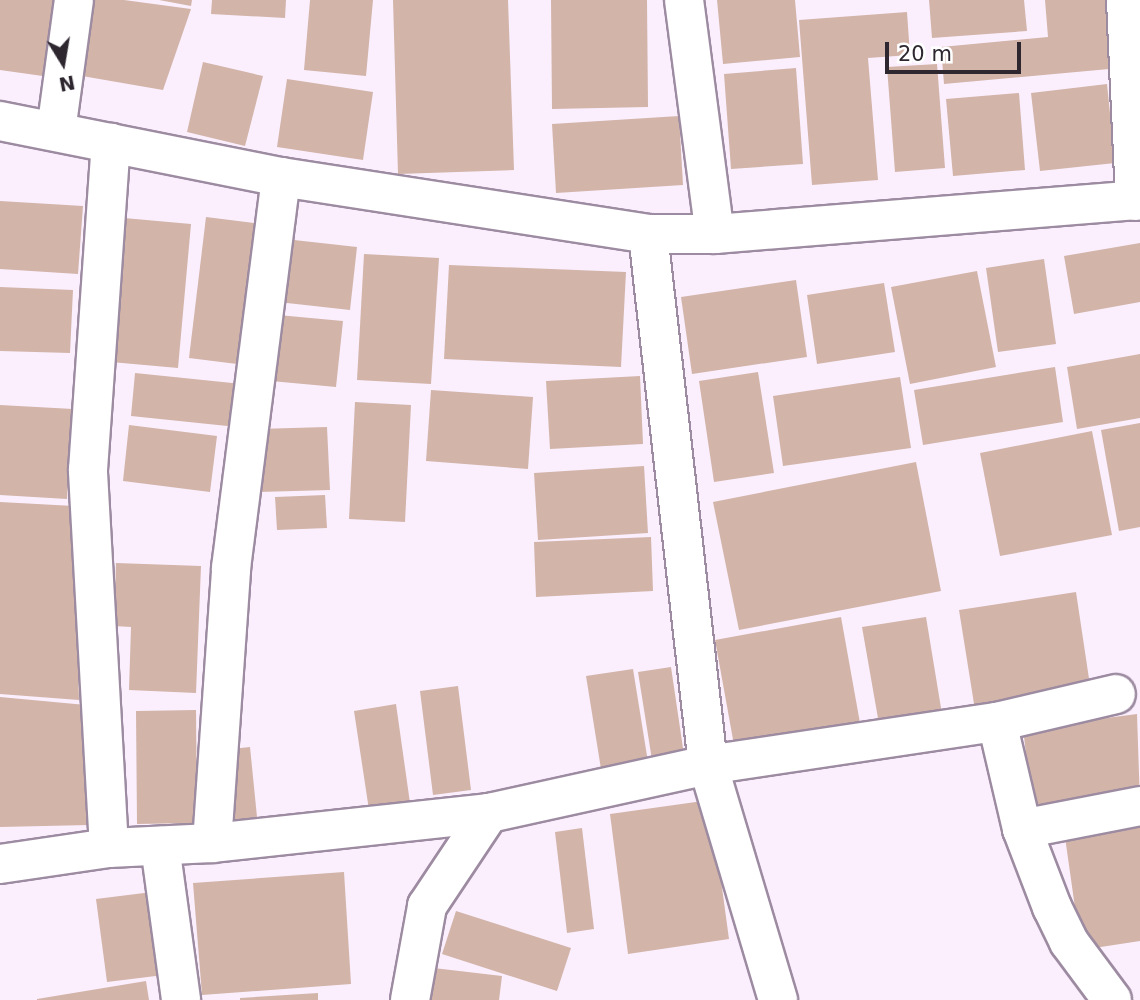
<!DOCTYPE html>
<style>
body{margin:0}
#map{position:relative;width:1140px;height:1000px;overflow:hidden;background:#fbeffe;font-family:"DejaVu Sans",sans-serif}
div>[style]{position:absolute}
.building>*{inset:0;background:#d2b4a9}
.roads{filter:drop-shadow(2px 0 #9d8ba1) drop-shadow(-2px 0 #9d8ba1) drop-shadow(0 2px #9d8ba1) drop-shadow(0 -2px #9d8ba1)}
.minor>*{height:38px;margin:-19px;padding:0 19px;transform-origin:19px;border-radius:19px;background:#fff}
span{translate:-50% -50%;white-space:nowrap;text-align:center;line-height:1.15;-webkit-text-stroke:5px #fff;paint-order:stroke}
.north{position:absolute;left:28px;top:28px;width:70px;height:70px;-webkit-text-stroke:5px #fff;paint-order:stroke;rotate:169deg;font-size:19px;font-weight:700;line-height:28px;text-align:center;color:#2e2730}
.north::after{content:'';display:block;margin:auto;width:24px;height:32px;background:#2e2730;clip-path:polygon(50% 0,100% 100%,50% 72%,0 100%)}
.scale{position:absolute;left:885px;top:42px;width:136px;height:32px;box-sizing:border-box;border:4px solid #2e2730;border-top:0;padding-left:9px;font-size:21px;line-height:24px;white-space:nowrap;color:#2e2730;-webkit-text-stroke:5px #fff;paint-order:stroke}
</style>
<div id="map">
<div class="building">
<div style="clip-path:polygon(0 0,64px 0,57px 78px,0 70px)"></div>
<div style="clip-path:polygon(92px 0,124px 0,191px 9px,163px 90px,82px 76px)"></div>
<div style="clip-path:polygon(159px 0,192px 0,191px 6px)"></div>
<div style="clip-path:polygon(212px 0,286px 0,285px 18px,211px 14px)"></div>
<div style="clip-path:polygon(310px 0,373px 0,366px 76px,304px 70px)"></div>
<div style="clip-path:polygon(393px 0,508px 0,514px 170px,398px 174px)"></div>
<div style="clip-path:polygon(551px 0,647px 0,648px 107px,552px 109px)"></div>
<div style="clip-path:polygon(717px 0,795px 0,800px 57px,723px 64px)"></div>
<div style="clip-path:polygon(929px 0,1024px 0,1027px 31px,932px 38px)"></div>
<div style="clip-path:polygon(1045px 0,1117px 0,1120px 68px,944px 84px,941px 47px,1048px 37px)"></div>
<div style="clip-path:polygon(907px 12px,910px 55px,868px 58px,878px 180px,812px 185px,799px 20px)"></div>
<div style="clip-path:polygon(203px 62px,263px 76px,245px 146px,187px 132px)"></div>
<div style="clip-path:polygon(937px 64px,945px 168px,895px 172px,887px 67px)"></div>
<div style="clip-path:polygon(796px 68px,803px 164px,731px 169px,724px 74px)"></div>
<div style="clip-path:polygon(287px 79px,373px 92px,363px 160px,277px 147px)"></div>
<div style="clip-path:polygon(1107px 84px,1115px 163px,1040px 171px,1031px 93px)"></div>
<div style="clip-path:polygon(1019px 93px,1025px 170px,953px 176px,946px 99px)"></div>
<div style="clip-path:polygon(679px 116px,683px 185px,556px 193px,552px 124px)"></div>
<div style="clip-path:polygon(0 201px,83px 206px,78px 274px,0 269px)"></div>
<div style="clip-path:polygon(206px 217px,262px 224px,245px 365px,189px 358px)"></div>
<div style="clip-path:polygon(124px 218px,191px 224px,178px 368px,111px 362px)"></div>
<div style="clip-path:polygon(285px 239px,357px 247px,350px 310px,278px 302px)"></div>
<div style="clip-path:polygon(1140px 243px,1140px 302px,1074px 314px,1064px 256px)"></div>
<div style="clip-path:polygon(364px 254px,439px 258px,431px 384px,357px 380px)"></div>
<div style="clip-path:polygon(1044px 259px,1056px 344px,998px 352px,986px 268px)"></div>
<div style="clip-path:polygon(449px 265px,626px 272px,621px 367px,444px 359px)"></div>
<div style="clip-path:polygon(977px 271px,996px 367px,910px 384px,891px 287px)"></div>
<div style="clip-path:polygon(796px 280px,807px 357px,692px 374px,681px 297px)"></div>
<div style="clip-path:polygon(884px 283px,895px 352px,817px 364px,807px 295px)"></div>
<div style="clip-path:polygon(0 287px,73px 290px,70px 353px,0 351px)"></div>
<div style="clip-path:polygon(278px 315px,343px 321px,336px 387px,271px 381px)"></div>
<div style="clip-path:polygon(1140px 354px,1140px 418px,1077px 429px,1067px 367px)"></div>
<div style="clip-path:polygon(1055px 367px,1063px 422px,923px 445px,914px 390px)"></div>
<div style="clip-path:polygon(758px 372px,774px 473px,714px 482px,699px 381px)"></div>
<div style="clip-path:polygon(135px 373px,242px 384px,237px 427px,131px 416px)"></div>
<div style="clip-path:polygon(640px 376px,643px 444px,550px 449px,546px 381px)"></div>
<div style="clip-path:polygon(900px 377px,911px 448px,783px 466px,773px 396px)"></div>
<div style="clip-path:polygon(431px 390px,533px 397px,528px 469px,426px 461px)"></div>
<div style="clip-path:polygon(355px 402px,411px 405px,405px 522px,349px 519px)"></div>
<div style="clip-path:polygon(0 405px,73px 409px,67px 499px,0 495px)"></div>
<div style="clip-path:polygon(1140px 423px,1140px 527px,1119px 531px,1101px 430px)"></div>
<div style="clip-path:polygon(129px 425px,217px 436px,210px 492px,123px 481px)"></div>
<div style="clip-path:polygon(327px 427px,330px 490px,259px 492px,257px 429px)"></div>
<div style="clip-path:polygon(1092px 431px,1112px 535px,1000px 556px,980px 453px)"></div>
<div style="clip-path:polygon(916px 462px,941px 591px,739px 630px,713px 502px)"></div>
<div style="clip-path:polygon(644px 466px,648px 533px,538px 540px,534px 473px)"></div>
<div style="clip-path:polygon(325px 495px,327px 528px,277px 530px,275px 497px)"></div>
<div style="clip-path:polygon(0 502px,74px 506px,79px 700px,0 694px)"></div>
<div style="clip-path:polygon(651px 537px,653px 591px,536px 597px,534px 542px)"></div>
<div style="clip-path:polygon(116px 563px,201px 566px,196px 693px,129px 690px,131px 627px,114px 626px)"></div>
<div style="clip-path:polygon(1076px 592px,1091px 692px,975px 710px,959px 610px)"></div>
<div style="clip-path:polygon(841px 617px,860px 723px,734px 745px,715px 640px)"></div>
<div style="clip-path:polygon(926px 617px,942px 714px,879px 724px,862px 627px)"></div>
<div style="clip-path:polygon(671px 667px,684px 755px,652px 760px,638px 672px)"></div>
<div style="clip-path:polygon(633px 669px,648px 762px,601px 769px,586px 676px)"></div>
<div style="clip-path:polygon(458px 686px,471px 790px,433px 795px,420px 691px)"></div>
<div style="clip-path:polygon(0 697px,86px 705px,89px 825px,0 827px)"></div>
<div style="clip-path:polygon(396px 704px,410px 803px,369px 810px,354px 711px)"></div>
<div style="clip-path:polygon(196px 710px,197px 823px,137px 824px,136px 711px)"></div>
<div style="clip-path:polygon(1137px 714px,1140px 804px,1034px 818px,1023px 729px)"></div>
<div style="clip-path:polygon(250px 747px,258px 827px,231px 830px,222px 750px)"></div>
<div style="clip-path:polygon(710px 800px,729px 939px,628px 954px,610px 814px)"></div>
<div style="clip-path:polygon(1140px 818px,1140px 941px,1081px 950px,1064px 830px)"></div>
<div style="clip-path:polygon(582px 828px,594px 929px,567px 933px,555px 832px)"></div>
<div style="clip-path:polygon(344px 872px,351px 984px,202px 995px,193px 883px)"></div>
<div style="clip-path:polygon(152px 892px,164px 975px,107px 982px,96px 899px)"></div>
<div style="clip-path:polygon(456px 911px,571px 948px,557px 991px,442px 954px)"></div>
<div style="clip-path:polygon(425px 967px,502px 976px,499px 1000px,421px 1000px)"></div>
<div style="clip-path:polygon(146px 981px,149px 1000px,37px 1000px,37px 999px)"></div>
<div style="clip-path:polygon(318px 993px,318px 1000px,240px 1000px,240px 998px)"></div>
</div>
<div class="roads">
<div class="minor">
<div style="left:684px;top:0;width:236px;rotate:82.5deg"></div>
<div style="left:1126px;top:0;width:201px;rotate:87.4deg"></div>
<div style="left:0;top:121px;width:287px;rotate:11.3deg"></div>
<div style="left:281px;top:177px;width:371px;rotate:8.8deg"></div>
<div style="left:648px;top:234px;width:67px"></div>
<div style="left:715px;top:234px;width:426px;rotate:-4.6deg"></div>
<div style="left:56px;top:131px;width:132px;rotate:-82.2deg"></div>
<div style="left:648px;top:234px;width:534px;rotate:83.55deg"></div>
<div style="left:708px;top:765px;width:245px;rotate:73.4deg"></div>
<div style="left:997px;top:722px;width:110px;rotate:76.8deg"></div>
<div style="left:1022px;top:829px;width:84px;rotate:69deg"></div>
<div style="left:1052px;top:907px;width:39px;rotate:64deg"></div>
<div style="left:1069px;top:942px;width:72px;rotate:53.4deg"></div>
<div style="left:1022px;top:829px;width:120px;rotate:-11deg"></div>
<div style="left:212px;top:843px;width:276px;rotate:-86deg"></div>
<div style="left:231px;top:568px;width:394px;rotate:-82.7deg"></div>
<div style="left:160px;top:846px;width:155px;rotate:82.2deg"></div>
<div style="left:109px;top:848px;width:379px;rotate:-93.2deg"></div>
<div style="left:88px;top:470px;width:328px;rotate:-86deg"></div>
<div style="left:0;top:864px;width:110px;rotate:-8.4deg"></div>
<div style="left:109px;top:848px;width:103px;rotate:-2.8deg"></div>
<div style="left:212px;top:843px;width:279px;rotate:-6.2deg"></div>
<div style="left:489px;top:813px;width:224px;rotate:-12.4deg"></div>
<div style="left:708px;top:765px;width:292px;rotate:-8.5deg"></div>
<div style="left:997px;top:722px;width:122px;rotate:-13.2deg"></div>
<div style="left:410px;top:1000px;width:96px;rotate:-79.7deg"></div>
<div style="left:427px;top:906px;width:112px;rotate:-56.3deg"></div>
</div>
</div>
<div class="north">N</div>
<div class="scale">20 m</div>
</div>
